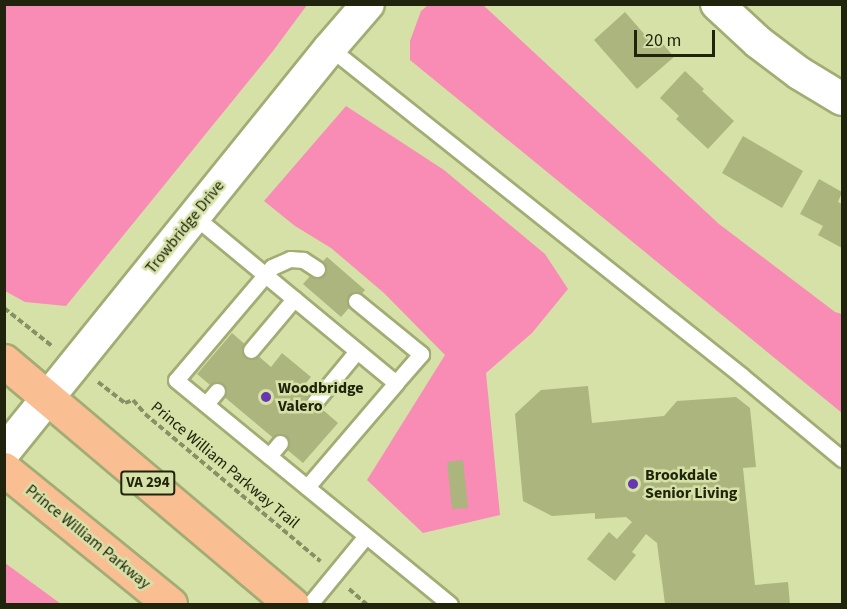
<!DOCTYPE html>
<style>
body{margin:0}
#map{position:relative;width:847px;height:609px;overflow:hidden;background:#d6e1a7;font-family:"Source Sans 3",sans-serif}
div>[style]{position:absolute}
.green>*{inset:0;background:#f88cb5}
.building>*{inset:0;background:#abb57d}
.path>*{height:4px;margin-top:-2px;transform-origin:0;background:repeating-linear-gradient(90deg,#889065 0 6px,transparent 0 9px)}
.roads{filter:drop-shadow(2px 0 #a2ac74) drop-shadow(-2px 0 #a2ac74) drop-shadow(0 2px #a2ac74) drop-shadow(0 -2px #a2ac74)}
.service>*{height:15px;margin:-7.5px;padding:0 7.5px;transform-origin:7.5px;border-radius:7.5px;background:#fff}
.minor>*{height:32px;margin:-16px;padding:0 16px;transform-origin:16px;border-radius:16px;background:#fff}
.trunk>*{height:33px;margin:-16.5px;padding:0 16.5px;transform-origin:16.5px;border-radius:16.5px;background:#fabe93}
.dots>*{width:16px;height:16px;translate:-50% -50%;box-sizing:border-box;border:3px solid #d6e1a7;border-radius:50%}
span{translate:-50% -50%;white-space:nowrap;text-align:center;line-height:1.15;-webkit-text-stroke:5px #d6e1a7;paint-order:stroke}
.shield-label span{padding:2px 4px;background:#d6e1a7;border:2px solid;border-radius:4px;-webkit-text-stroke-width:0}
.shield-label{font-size:15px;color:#20240d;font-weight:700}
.street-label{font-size:16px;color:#20240d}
.poi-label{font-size:16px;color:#20240d;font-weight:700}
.left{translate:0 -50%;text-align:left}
.frame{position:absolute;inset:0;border:6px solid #20240d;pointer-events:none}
.scale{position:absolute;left:634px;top:30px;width:81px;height:27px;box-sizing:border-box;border:3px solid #20240d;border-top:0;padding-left:8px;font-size:18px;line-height:21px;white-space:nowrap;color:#20240d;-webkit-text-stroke:4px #d6e1a7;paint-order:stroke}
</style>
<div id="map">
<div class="green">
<div style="clip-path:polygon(5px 4px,307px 5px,273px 51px,66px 306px,25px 302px,5px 291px)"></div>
<div style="clip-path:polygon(429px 4px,483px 5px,719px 224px,835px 312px,842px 314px,842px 413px,410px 60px,410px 41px,421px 11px)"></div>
<div style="clip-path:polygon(346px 106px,444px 170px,545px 254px,568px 289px,532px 333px,486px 373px,500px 515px,423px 533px,367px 480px,445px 355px,384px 293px,331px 248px,295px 226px,264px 201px)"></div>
<div style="clip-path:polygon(4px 563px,5px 563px,61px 604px,5px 604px)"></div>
</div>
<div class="building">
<div style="clip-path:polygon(625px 12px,652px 43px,658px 38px,674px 57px,637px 89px,594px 40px)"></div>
<div style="clip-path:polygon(685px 71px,704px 89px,702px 91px,734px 121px,708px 149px,676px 119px,679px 116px,660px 98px)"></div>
<div style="clip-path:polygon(743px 136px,803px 171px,782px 208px,722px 173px)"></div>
<div style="clip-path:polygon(819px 179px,842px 192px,838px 202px,842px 204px,842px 248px,818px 235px,823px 226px,800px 214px)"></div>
<div style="clip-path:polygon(327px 257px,365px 290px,341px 317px,303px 284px)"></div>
<div style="clip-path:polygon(232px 333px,271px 367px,282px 353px,311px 377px,300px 390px,338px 423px,303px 463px,197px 374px)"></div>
<div style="clip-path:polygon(588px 386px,592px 423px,664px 416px,677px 401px,736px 397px,750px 408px,756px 467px,743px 468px,755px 585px,788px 582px,790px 604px,665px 604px,657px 543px,646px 534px,632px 552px,636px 555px,615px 581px,587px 559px,609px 532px,617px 539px,632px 522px,626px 517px,595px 519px,595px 513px,552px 516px,523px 501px,515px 414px,541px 390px)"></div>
<div style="clip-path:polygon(463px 460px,468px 508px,452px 509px,447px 462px)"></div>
</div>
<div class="path">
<div style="left:4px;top:308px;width:61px;rotate:38.4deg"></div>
<div style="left:98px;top:382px;width:34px;rotate:38deg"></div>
<div style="left:125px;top:403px;width:9px;rotate:-21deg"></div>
<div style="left:133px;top:400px;width:18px;rotate:49deg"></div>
<div style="left:145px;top:414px;width:229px;rotate:40deg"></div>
<div style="left:349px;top:589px;width:23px;rotate:41deg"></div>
</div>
<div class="roads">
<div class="service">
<div style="left:330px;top:48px;width:527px;rotate:38.52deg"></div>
<div style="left:742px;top:376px;width:130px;rotate:39.7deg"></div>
<div style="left:194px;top:216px;width:262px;rotate:39.6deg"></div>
<div style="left:396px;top:383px;width:137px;rotate:130.6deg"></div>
<div style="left:317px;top:269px;width:17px;rotate:-147deg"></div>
<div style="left:303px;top:260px;width:13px;rotate:-176deg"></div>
<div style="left:290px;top:259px;width:20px;rotate:156deg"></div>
<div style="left:272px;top:267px;width:148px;rotate:130.3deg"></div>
<div style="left:176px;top:380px;width:354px;rotate:39.3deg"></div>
<div style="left:356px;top:301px;width:84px;rotate:39.2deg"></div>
<div style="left:421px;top:354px;width:38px;rotate:131deg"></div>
<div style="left:251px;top:350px;width:67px;rotate:-49.9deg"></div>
<div style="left:314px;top:403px;width:67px;rotate:-50.4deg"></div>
<div style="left:206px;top:404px;width:17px;rotate:-50deg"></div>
<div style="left:269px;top:456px;width:17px;rotate:-50deg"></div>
<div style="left:310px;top:604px;width:88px;rotate:-50.5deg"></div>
</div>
<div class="minor">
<div style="left:717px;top:4px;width:56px;rotate:42.8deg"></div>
<div style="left:758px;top:42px;width:51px;rotate:37.1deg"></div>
<div style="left:799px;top:73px;width:50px;rotate:31.2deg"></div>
<div style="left:4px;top:452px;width:519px;rotate:-51.1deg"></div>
<div style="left:330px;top:48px;width:58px;rotate:-49.2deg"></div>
</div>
<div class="trunk">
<div style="left:4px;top:361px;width:377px;rotate:40.2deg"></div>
<div style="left:4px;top:469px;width:214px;rotate:39.1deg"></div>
</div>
</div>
<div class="dots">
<div style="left:266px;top:397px;background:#6637af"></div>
<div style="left:633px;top:484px;background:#6637af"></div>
</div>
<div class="shield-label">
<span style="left:148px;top:483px">VA 294</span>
</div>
<div class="street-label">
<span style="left:185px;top:227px;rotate:-51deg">Trowbridge Drive</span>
<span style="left:225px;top:465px;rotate:40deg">Prince William Parkway Trail</span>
<span style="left:88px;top:537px;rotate:39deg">Prince William Parkway</span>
</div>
<div class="poi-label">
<span class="left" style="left:278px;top:397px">Woodbridge<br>Valero</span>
<span class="left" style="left:645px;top:484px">Brookdale<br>Senior Living</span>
</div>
<div class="frame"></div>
<div class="scale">20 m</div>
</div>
